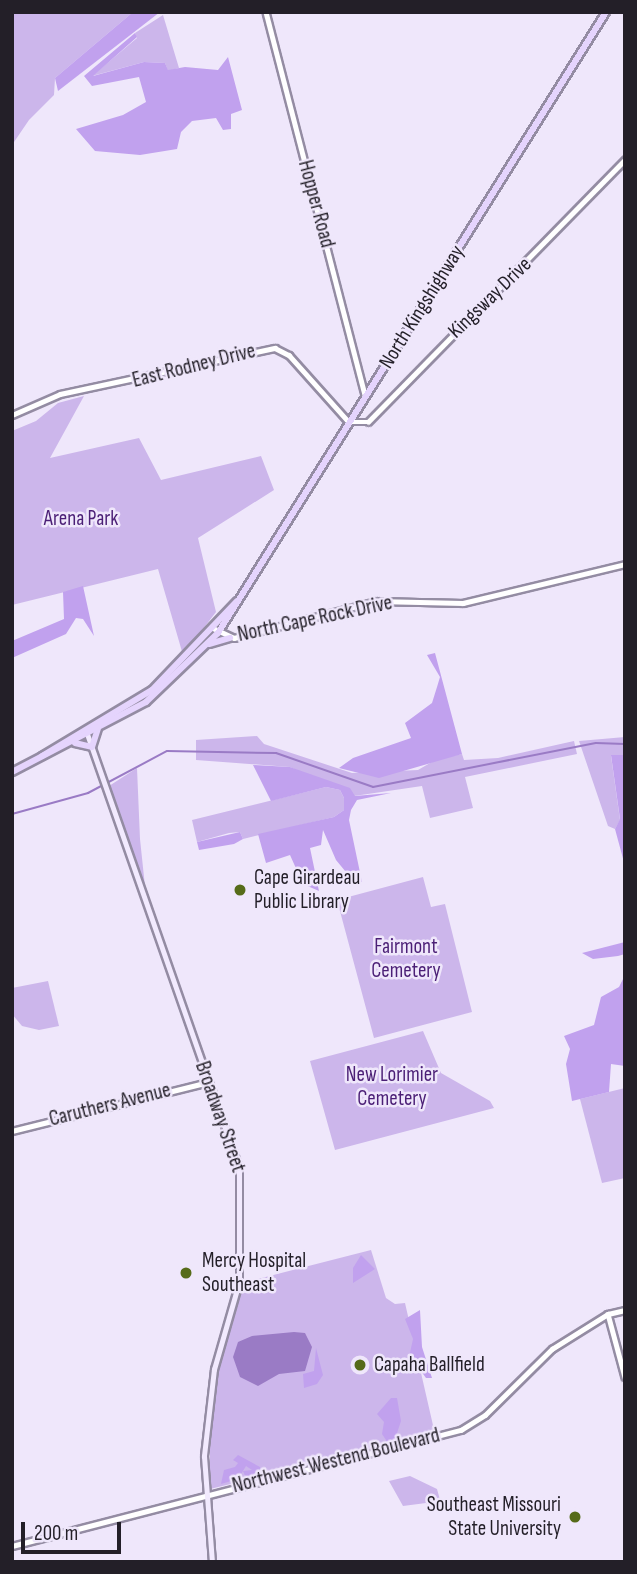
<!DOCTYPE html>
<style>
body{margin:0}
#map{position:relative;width:637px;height:1574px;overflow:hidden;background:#efe7fb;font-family:"Sofia Sans Condensed",sans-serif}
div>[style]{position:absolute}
.green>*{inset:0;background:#ccb6eb}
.forest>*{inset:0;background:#c1a1ee}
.water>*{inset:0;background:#9a7bc5}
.stream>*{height:2px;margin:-1px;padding:0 1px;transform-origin:1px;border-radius:1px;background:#9a7bc5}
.roads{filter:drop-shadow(2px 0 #948ca3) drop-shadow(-2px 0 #948ca3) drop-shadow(0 2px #948ca3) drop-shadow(0 -2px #948ca3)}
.tertiary>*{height:4.5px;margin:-2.25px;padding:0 2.25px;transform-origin:2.25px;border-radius:2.25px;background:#fff}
.secondary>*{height:5px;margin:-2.5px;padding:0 2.5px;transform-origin:2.5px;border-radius:2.5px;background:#f2eafe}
.primary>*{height:6px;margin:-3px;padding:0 3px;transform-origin:3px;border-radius:3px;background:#e5d4fd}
.dots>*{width:19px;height:19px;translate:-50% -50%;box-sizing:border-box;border:4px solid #efe7fb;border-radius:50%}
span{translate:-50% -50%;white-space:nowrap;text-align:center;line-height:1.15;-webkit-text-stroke:5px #efe7fb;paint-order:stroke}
.street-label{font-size:21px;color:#231f28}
.park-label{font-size:21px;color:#4b1f76}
.poi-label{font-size:21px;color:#231f28}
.left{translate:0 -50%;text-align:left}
.right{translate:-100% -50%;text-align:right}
.frame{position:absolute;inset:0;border:14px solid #231f28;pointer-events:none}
.scale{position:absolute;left:21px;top:1522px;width:100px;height:32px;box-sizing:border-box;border:4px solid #231f28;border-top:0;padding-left:9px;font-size:21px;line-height:24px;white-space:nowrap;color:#231f28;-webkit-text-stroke:5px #efe7fb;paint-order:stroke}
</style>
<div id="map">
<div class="green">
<div style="clip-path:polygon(12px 12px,133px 12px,55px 78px,54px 95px,29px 120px,12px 145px)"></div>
<div style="clip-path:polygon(163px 15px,179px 68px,168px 71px,165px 63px,144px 62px,92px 76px,137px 38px,135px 33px)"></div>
<div style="clip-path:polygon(84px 396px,50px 458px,139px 438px,161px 480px,261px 456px,274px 490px,198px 538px,216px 612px,183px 655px,158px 569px,12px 605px,12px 431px,36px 421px,58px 403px)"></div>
<div style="clip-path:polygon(257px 736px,264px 744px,352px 773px,418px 770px,437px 759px,462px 754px,464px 760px,498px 758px,574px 741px,577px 754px,465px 777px,473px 808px,430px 818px,422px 786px,354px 796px,290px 767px,196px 760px,196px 740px)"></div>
<div style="clip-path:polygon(625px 737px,625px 755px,611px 756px,620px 820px,615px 829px,608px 826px,579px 741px)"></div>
<div style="clip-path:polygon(137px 768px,140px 839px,146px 896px,109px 786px)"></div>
<div style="clip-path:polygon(326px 787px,340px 790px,344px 798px,344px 810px,334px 817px,243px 839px,240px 832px,229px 833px,197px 842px,192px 820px)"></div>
<div style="clip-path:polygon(423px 877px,431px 907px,445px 904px,472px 1012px,374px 1038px,337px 900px)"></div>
<div style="clip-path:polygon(48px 981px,59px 1026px,39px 1030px,22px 1026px,12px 1014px,12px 988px)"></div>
<div style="clip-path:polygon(423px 1031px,441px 1073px,490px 1101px,494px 1108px,335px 1150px,310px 1061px)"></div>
<div style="clip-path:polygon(625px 1088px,625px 1178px,602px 1183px,580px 1099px)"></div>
<div style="clip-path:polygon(371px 1250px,386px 1298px,395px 1304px,405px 1303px,435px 1434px,210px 1489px,210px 1435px,218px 1370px,242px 1283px)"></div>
<div style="clip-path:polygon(410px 1476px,437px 1489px,442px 1507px,430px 1510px,426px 1503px,403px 1506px,389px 1481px)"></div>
</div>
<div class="forest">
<div style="clip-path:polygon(133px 12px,160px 12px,58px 91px,55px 78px)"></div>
<div style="clip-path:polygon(135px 33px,137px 37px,93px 76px,144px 62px,165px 63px,168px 70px,185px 67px,218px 70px,228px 57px,242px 110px,231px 114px,231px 129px,223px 130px,216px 118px,192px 121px,181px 132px,177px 149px,140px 155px,95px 151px,76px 129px,123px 115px,146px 102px,139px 77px,92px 86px,84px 76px)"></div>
<div style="clip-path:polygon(83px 586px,94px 636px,83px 619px,76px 618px,66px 634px,12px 658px,12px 641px,64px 619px,63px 592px)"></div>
<div style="clip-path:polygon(435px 653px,462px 754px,379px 778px,339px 768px,353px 758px,411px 738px,405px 723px,432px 703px,437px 687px,440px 677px,427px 655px)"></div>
<div style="clip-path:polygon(611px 755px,625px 755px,625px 866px,615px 829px,620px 819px)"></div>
<div style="clip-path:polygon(253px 765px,290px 767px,350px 788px,355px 796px,391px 793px,357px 800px,351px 810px,349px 820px,362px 882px,355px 883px,336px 860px,323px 830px,321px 845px,310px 848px,319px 891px,303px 884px,290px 855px,266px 863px,258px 834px,334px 817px,344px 810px,344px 798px,340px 790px,326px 787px,271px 801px)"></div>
<div style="clip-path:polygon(240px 832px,243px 839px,234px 844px,199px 850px,197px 842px)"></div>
<div style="clip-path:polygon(625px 942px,625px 954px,618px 956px,593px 959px,582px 953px)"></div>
<div style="clip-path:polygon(625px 975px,625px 1066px,611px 1064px,609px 1092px,572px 1101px,566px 1064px,570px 1049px,564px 1036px,594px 1025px,601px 997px,619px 987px)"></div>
<div style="clip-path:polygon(361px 1255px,375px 1269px,353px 1283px,353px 1268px)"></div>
<div style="clip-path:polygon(420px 1310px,422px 1347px,432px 1378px,426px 1378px,418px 1367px,408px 1371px,407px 1366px,413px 1339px,405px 1319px)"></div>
<div style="clip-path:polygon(316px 1348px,323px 1375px,317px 1384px,304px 1388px,303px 1374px,314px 1371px)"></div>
<div style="clip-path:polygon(391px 1398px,397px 1398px,401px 1421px,394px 1442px,388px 1443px,382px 1434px,384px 1422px,377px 1414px)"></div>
<div style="clip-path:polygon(238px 1455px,260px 1467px,262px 1474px,246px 1478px,243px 1471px,252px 1470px,246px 1466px,238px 1479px,221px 1484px,224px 1470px,235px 1467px,238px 1463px,233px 1460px)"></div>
</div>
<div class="water">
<div style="clip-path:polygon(294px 1332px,305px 1333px,312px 1347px,305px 1371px,279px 1374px,258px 1386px,240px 1377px,233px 1357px,238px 1342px,252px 1336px)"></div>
</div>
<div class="stream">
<div style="left:12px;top:814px;width:79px;rotate:-15.4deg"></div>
<div style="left:88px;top:793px;width:89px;rotate:-28deg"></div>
<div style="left:167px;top:751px;width:109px;rotate:1.1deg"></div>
<div style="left:276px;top:753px;width:103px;rotate:19.3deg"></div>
<div style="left:373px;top:787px;width:227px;rotate:-11.2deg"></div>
<div style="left:596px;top:743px;width:29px;rotate:2deg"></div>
</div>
<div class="roads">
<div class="tertiary">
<div style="left:266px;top:12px;width:396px;rotate:75.5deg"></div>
<div style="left:12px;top:415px;width:52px;rotate:-23.6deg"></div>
<div style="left:60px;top:394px;width:220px;rotate:-12.1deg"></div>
<div style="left:275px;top:348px;width:16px;rotate:27deg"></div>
<div style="left:289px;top:355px;width:90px;rotate:48.2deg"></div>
<div style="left:349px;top:422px;width:19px"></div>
<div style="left:368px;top:422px;width:367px;rotate:-45.6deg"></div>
<div style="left:213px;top:628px;width:23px;rotate:25deg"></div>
<div style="left:234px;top:638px;width:147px;rotate:-14.6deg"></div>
<div style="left:376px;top:601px;width:87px;rotate:1.3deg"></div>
<div style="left:463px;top:603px;width:167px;rotate:-13.5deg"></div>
<div style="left:12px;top:1131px;width:203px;rotate:-14deg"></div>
<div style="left:608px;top:1314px;width:65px;rotate:74.9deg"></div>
<div style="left:12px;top:1546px;width:464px;rotate:-14.5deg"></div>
<div style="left:461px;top:1430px;width:28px;rotate:-32deg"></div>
<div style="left:485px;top:1415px;width:94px;rotate:-44.6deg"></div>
<div style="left:552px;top:1349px;width:66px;rotate:-32deg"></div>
<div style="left:608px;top:1314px;width:17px;rotate:-13deg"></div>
</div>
<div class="secondary">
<div style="left:86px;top:731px;width:463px;rotate:70.7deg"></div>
<div style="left:239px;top:1168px;width:114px;rotate:90deg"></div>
<div style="left:239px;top:1282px;width:91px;rotate:106deg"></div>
<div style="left:214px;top:1369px;width:88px;rotate:96.6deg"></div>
<div style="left:204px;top:1456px;width:106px;rotate:85.7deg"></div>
</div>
<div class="primary">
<div style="left:209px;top:644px;width:22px;rotate:-16deg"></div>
<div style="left:75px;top:743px;width:17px;rotate:13deg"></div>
<div style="left:92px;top:747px;width:19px;rotate:-72deg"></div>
<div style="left:42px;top:756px;width:128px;rotate:-31deg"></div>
<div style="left:152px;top:690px;width:123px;rotate:-46.3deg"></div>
<div style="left:12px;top:772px;width:151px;rotate:-27.6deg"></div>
<div style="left:146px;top:702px;width:100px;rotate:-43.8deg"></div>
<div style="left:218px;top:633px;width:732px;rotate:-58deg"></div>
</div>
</div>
<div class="dots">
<div style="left:240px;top:890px;background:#566b19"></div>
<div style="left:186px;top:1273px;background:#566b19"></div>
<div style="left:360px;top:1365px;background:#566b19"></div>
<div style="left:575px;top:1517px;background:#566b19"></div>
</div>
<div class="street-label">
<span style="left:316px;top:204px;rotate:75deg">Hopper Road</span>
<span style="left:490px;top:298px;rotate:-44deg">Kingsway Drive</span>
<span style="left:422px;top:307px;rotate:-58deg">North Kingshighway</span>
<span style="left:194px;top:366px;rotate:-14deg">East Rodney Drive</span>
<span style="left:315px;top:619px;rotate:-12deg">North Cape Rock Drive</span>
<span style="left:110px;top:1105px;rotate:-14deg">Caruthers Avenue</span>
<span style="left:220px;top:1117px;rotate:71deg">Broadway Street</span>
<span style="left:336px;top:1461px;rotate:-14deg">Northwest Westend Boulevard</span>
</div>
<div class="park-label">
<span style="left:81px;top:519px">Arena Park</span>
<span style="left:406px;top:959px">Fairmont<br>Cemetery</span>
<span style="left:392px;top:1087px">New Lorimier<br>Cemetery</span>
</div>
<div class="poi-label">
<span class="left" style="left:254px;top:890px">Cape Girardeau<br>Public Library</span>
<span class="left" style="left:202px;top:1273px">Mercy Hospital<br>Southeast</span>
<span class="left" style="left:374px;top:1365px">Capaha Ballfield</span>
<span class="right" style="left:561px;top:1517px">Southeast Missouri<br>State University</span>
</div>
<div class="frame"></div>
<div class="scale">200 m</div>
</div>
